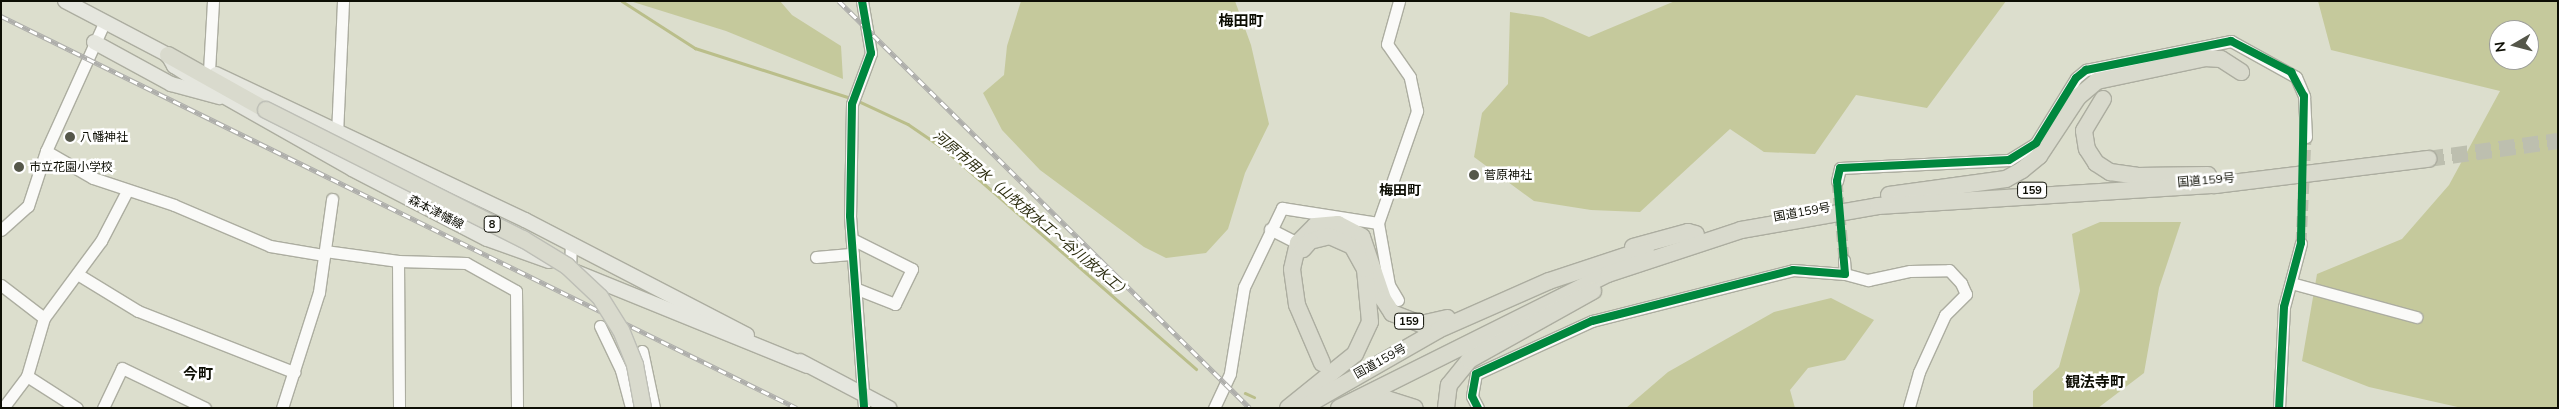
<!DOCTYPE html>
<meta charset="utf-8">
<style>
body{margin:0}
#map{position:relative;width:2559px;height:409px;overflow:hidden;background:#dcdecd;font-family:Mulish,"Noto Sans JP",sans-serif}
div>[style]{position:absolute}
.forest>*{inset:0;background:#c5c99c}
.stream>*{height:2.5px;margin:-1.25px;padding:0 1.25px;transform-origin:1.25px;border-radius:1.25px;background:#babe8a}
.minor-tunnel>*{height:11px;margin-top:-5.5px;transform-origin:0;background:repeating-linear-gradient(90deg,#bdbfaf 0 11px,transparent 0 16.5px)}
.highway-tunnel>*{height:16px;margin-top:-8px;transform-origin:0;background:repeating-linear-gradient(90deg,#bdbfaf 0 16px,transparent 0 24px)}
.roads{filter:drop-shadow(1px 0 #acada0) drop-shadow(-1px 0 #acada0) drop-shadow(0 1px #acada0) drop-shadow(0 -1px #acada0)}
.minor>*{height:11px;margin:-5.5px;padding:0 5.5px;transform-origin:5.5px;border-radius:5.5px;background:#fafaf8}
.major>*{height:14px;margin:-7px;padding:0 7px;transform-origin:7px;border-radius:7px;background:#e5e6de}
.highway>*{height:16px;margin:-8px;padding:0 8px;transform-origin:8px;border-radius:8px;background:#d9dacd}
.rail>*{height:4.5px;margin-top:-2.25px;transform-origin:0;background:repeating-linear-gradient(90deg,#fff 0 8px,#aeaeab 0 16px);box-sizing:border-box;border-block:1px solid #aeaeab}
.bridges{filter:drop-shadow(1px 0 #bdbeb6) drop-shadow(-1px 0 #bdbeb6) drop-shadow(0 1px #bdbeb6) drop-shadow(0 -1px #bdbeb6)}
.highway-bridge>*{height:16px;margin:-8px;padding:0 8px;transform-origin:8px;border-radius:8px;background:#d9dacd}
.cycleway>*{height:8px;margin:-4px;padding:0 4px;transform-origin:4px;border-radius:4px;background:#00873e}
.dots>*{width:14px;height:14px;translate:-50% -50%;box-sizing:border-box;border:2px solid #fff;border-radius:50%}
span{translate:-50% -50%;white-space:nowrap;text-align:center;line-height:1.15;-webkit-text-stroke:5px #fff;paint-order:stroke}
.shield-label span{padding:1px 4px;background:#fff;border:1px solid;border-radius:4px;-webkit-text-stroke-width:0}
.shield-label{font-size:11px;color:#0d0e04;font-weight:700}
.poi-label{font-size:12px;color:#0d0e04}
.left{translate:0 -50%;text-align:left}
.street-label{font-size:12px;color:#0d0e04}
.neighbourhood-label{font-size:14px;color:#0d0e04;font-weight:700}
.water-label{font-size:14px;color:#2c2d0f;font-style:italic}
.quarter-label{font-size:15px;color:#0d0e04;font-weight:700}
.frame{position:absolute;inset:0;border:2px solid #0d0e04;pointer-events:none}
.north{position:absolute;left:2489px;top:20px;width:50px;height:50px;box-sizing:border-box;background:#fff;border:1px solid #9e9f9b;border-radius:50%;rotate:262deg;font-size:14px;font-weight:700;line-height:20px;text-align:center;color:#0d0e04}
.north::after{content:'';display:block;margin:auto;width:18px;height:22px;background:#55574a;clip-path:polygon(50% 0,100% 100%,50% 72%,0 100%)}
</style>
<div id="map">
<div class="forest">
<div style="clip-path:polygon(630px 1px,780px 1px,792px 15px,841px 46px,843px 79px,726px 31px)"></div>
<div style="clip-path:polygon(1021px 1px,1235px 1px,1251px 45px,1269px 124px,1245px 173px,1228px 229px,1206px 253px,1166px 258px,1144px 247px,1040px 170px,1002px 130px,983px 93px,1004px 75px,1007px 46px)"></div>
<div style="clip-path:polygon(1675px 1px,2006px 1px,1927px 108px,1856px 95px,1815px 154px,1764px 152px,1730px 129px,1640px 212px,1591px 210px,1534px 201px,1474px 157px,1482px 113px,1508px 84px,1510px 12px,1543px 17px,1589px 37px)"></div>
<div style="clip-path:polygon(evenodd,2318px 1px,2558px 1px,2558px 408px,2462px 408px,2369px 387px,2302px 361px,2317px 274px,2402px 239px,2449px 185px,2500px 91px,2331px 50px,2318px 1px,2499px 30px,2529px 30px,2529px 60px,2499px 60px,2499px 30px)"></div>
<div style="clip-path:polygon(2100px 222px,2181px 222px,2159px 288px,2144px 373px,2098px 408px,2033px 408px,2033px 391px,2059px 367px,2080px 291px,2072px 234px)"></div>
<div style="clip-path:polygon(1831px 298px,1874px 320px,1845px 360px,1808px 368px,1790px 390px,1795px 408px,1626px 408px,1668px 372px,1774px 312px)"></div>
</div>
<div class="stream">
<div style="left:622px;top:1px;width:87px;rotate:32.8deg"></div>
<div style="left:695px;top:48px;width:164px;rotate:17.8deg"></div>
<div style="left:856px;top:100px;width:57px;rotate:24.8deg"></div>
<div style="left:908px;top:124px;width:42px;rotate:34.4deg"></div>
<div style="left:943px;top:148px;width:336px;rotate:41.1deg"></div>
<div style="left:1245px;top:393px;width:10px;rotate:24deg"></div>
</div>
<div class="minor-tunnel">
<div style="left:1837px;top:181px;width:79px;rotate:84.9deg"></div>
<div style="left:2301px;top:243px;width:106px;rotate:-87.3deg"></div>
</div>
<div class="highway-tunnel">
<div style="left:2428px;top:159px;width:131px;rotate:-7.9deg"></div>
</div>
<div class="roads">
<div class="minor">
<div style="left:862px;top:1px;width:53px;rotate:80.2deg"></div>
<div style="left:871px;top:53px;width:54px;rotate:110.4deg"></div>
<div style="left:852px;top:104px;width:112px;rotate:91deg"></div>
<div style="left:850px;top:216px;width:193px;rotate:85.8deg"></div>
<div style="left:209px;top:71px;width:70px;rotate:-86.7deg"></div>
<div style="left:337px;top:134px;width:133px;rotate:-87.4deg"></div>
<div style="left:46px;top:151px;width:54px;rotate:29.9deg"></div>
<div style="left:93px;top:178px;width:85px;rotate:18.4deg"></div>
<div style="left:174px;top:205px;width:104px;rotate:23.1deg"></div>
<div style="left:270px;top:246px;width:55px;rotate:9.5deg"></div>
<div style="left:1837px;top:181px;width:13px;rotate:-77deg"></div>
<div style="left:1840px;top:168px;width:169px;rotate:-2.7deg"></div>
<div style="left:2009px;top:160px;width:32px;rotate:-32deg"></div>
<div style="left:2036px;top:143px;width:76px;rotate:-58.4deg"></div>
<div style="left:2076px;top:78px;width:13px;rotate:-39deg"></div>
<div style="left:2086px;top:70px;width:148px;rotate:-11.3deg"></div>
<div style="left:2231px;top:41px;width:74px;rotate:29deg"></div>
<div style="left:2296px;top:77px;width:21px;rotate:67deg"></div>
<div style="left:2304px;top:96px;width:41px;rotate:87.2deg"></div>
<div style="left:1270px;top:229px;width:38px;rotate:27deg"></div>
<div style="left:1px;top:230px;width:36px;rotate:-42deg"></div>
<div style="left:28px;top:206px;width:58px;rotate:-71.9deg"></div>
<div style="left:46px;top:151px;width:143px;rotate:-65.6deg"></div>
<div style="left:852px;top:239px;width:67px;rotate:26.6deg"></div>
<div style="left:912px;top:269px;width:39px;rotate:116deg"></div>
<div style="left:895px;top:304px;width:41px;rotate:-158.5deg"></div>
<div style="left:325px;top:251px;width:74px;rotate:7.8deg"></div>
<div style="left:398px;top:261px;width:68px;rotate:1.7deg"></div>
<div style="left:466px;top:263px;width:57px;rotate:29.2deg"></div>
<div style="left:516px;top:291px;width:117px;rotate:89.5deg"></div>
<div style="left:816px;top:257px;width:37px;rotate:-5deg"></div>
<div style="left:398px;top:261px;width:147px;rotate:89.6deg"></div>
<div style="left:570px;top:270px;width:23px;rotate:-88deg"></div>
<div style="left:1845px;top:274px;width:24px;rotate:15deg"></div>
<div style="left:1868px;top:280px;width:43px;rotate:-12.1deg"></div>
<div style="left:1910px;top:271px;width:39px;rotate:-1deg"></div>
<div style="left:1949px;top:270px;width:18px;rotate:47deg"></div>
<div style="left:1961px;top:283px;width:12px;rotate:66deg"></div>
<div style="left:1966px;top:294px;width:30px;rotate:135deg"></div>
<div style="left:1945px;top:315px;width:63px;rotate:114.5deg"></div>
<div style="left:1919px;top:372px;width:37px;rotate:106deg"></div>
<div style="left:79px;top:275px;width:69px;rotate:31.4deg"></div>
<div style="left:138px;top:311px;width:168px;rotate:21.4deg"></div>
<div style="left:2291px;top:283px;width:130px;rotate:15.2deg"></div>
<div style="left:1px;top:285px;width:54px;rotate:37.5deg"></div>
<div style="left:1398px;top:300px;width:17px;rotate:-121deg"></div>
<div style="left:1389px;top:285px;width:63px;rotate:-100.1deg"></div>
<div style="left:1378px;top:223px;width:119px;rotate:-70.8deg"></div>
<div style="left:1417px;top:111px;width:35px;rotate:-102deg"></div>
<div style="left:1410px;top:77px;width:40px;rotate:-124.9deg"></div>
<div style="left:1387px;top:44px;width:45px;rotate:-74.4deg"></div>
<div style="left:600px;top:326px;width:49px;rotate:64.5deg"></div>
<div style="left:621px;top:370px;width:39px;rotate:75deg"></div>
<div style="left:642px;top:351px;width:58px;rotate:78.1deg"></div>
<div style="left:27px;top:376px;width:59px;rotate:32.6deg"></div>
<div style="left:3px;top:408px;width:40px;rotate:-53deg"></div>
<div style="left:27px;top:376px;width:60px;rotate:-73.7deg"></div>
<div style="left:44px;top:318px;width:96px;rotate:-53.5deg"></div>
<div style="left:101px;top:241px;width:56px;rotate:-62.5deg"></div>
<div style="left:103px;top:408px;width:44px;rotate:-64.6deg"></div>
<div style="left:122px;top:368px;width:92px;rotate:25.7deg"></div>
<div style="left:282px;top:408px;width:122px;rotate:-72.3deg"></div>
<div style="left:319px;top:292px;width:94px;rotate:-82deg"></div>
<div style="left:1214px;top:408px;width:38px;rotate:-65deg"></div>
<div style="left:1230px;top:373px;width:87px;rotate:-80.8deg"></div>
<div style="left:1244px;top:287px;width:88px;rotate:-64.3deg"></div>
<div style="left:1282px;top:208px;width:97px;rotate:8.9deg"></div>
<div style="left:1478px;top:408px;width:13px;rotate:-117deg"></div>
<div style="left:1472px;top:396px;width:22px;rotate:-80deg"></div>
<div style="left:1476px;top:374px;width:128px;rotate:-24.6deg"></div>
<div style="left:1592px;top:321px;width:207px;rotate:-14.2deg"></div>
<div style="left:1793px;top:270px;width:52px;rotate:4.4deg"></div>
<div style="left:1845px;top:274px;width:14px;rotate:-94deg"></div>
<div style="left:2279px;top:408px;width:101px;rotate:-87.2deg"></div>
<div style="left:2284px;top:307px;width:66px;rotate:-75.1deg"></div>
</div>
<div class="major">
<div style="left:65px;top:1px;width:116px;rotate:27.7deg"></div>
<div style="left:168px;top:55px;width:13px;rotate:61deg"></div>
<div style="left:174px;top:66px;width:33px;rotate:33deg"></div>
<div style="left:202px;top:84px;width:172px;rotate:29.5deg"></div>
<div style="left:352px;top:169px;width:152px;rotate:27.4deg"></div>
<div style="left:487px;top:239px;width:66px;rotate:19.5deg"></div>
<div style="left:94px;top:42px;width:88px;rotate:28.6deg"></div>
<div style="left:171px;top:84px;width:50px;rotate:15.2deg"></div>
<div style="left:216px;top:74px;width:342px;rotate:25.3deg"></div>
<div style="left:525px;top:220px;width:250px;rotate:27.4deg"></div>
<div style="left:576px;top:272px;width:249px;rotate:22.1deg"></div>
<div style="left:800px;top:361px;width:101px;rotate:27.8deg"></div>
</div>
<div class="highway">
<div style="left:168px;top:55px;width:112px;rotate:29.3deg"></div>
<div style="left:2103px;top:99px;width:37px;rotate:121deg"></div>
<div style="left:2084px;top:131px;width:18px;rotate:81deg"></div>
<div style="left:2087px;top:149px;width:17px;rotate:57deg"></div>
<div style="left:2096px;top:163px;width:17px;rotate:33deg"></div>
<div style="left:2110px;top:172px;width:27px;rotate:8deg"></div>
<div style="left:2137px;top:176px;width:71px;rotate:-0.8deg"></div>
<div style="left:1889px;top:195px;width:118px;rotate:-7.8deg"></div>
<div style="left:2006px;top:179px;width:18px;rotate:-29deg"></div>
<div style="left:2022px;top:170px;width:22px;rotate:-39deg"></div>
<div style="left:2039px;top:156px;width:71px;rotate:-56.5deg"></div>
<div style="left:2078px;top:97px;width:25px;rotate:-40deg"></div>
<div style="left:2097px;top:81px;width:110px;rotate:-12deg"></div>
<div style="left:2205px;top:58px;width:16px;rotate:4deg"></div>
<div style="left:2221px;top:59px;width:24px;rotate:33deg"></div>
<div style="left:1633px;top:247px;width:57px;rotate:-15.3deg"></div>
<div style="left:1688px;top:232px;width:8px;rotate:14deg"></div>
<div style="left:1322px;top:363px;width:63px;rotate:-113.3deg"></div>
<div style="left:1297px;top:305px;width:36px;rotate:-98deg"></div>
<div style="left:1292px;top:269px;width:27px;rotate:-77deg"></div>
<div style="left:1298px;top:243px;width:24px;rotate:-45deg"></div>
<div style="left:1315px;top:226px;width:23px;rotate:-5deg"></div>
<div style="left:1338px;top:224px;width:27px;rotate:28deg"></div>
<div style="left:1362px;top:237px;width:65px;rotate:71.3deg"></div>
<div style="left:1383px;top:299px;width:17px;rotate:57deg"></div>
<div style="left:1392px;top:313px;width:31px;rotate:21deg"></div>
<div style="left:1421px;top:324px;width:27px;rotate:-13deg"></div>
<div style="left:1358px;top:407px;width:30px;rotate:-15deg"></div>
<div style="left:1387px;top:399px;width:29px;rotate:18deg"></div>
<div style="left:1288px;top:408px;width:86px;rotate:-38.9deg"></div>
<div style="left:1355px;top:354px;width:35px;rotate:-65deg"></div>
<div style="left:1370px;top:322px;width:53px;rotate:-95.4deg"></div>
<div style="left:1365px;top:269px;width:26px;rotate:-119deg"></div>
<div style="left:1352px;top:246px;width:24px;rotate:-156deg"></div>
<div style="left:1330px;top:236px;width:21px;rotate:166deg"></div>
<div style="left:1310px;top:241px;width:11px;rotate:131deg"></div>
<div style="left:1302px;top:408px;width:157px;rotate:-29.8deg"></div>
<div style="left:1438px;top:330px;width:121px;rotate:-23.8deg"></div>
<div style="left:1549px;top:281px;width:102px;rotate:-18.3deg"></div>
<div style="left:1339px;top:408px;width:301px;rotate:-26.5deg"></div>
<div style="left:1608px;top:274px;width:140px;rotate:-18.3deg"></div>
<div style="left:1741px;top:230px;width:139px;rotate:-9.9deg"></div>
<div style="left:1878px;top:206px;width:338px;rotate:-3.6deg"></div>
<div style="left:2215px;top:185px;width:215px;rotate:-7deg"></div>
<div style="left:1446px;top:408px;width:23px;rotate:-83deg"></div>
<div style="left:1449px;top:385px;width:32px;rotate:-51deg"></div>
<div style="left:1469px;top:360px;width:142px;rotate:-29.1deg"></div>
</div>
</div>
<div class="rail">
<div style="left:839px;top:1px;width:578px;rotate:44.72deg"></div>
<div style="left:1px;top:16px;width:887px;rotate:26.22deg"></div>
</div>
<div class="bridges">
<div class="highway-bridge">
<div style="left:266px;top:110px;width:288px;rotate:26.7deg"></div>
<div style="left:523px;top:239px;width:52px;rotate:31.5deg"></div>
<div style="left:567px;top:266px;width:45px;rotate:43.2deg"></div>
<div style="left:600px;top:297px;width:39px;rotate:58deg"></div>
<div style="left:621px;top:330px;width:38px;rotate:68deg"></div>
<div style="left:635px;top:365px;width:44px;rotate:79.5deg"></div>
</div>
</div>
<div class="cycleway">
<div style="left:862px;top:1px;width:53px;rotate:80.2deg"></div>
<div style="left:871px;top:53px;width:54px;rotate:110.4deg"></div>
<div style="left:852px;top:104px;width:112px;rotate:91deg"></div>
<div style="left:850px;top:216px;width:193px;rotate:85.8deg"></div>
<div style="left:1478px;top:408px;width:13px;rotate:-117deg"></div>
<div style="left:1472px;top:396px;width:22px;rotate:-80deg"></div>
<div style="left:1476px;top:374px;width:128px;rotate:-24.6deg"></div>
<div style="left:1592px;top:321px;width:207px;rotate:-14.2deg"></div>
<div style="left:1793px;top:270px;width:52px;rotate:4.4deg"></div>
<div style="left:1845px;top:274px;width:93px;rotate:-94.9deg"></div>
<div style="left:1837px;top:181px;width:13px;rotate:-77deg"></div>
<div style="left:1840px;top:168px;width:169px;rotate:-2.7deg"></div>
<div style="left:2009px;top:160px;width:32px;rotate:-32deg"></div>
<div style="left:2036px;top:143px;width:76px;rotate:-58.4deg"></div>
<div style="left:2076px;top:78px;width:13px;rotate:-39deg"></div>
<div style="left:2086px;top:70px;width:148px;rotate:-11.3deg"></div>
<div style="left:2231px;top:41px;width:68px;rotate:27.3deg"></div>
<div style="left:2291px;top:72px;width:27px;rotate:62deg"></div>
<div style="left:2304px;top:96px;width:147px;rotate:91.2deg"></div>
<div style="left:2301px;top:243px;width:66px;rotate:104.9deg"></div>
<div style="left:2284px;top:307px;width:101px;rotate:92.8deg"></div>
</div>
<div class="dots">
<div style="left:70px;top:137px;background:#55574a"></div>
<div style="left:19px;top:167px;background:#55574a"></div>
<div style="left:1474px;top:175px;background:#55574a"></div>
</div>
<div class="shield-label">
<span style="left:2032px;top:190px">159</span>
<span style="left:492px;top:224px">8</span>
<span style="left:1409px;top:321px">159</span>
</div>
<div class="poi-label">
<span class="left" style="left:80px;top:137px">八幡神社</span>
<span class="left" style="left:29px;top:167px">市立花園小学校</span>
<span class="left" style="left:1484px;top:175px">菅原神社</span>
</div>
<div class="street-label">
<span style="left:2206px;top:180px;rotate:-5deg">国道159号</span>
<span style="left:436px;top:212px;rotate:27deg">森本津幡線</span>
<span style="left:1802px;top:212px;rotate:-10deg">国道159号</span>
<span style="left:1380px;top:361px;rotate:-29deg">国道159号</span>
</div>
<div class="neighbourhood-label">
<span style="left:1400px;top:190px">梅田町</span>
</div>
<div class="water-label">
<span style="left:1032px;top:214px;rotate:40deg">河原市用水（山牧放水工～谷川放水工）</span>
</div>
<div class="quarter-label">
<span style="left:1241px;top:21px">梅田町</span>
<span style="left:198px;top:374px">今町</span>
<span style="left:2095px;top:382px">観法寺町</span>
</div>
<div class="frame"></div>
<div class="north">N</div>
</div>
